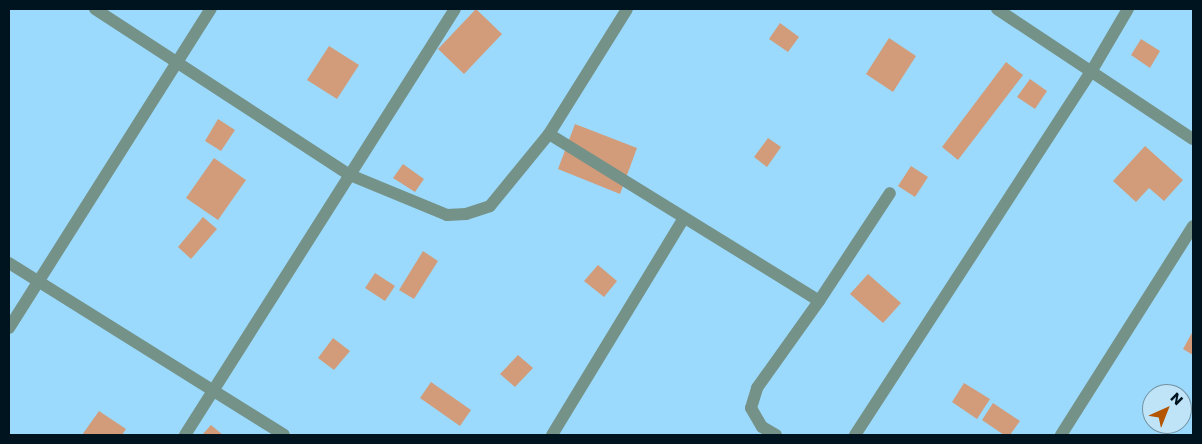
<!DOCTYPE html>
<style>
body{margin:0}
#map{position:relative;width:1202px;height:444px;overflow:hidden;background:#9bdafc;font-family:Poppins,sans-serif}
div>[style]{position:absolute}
.building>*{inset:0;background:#d29c7b}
.street>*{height:12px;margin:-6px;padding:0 6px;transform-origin:6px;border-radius:6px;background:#759288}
span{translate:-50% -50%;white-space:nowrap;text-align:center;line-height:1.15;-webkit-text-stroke:4px #bfe4f8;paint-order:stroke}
.frame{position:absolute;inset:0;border:10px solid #00141f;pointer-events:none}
.north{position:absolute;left:1142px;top:384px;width:50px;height:50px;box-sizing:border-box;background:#bfe4f8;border:1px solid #7391a1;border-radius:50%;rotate:44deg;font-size:14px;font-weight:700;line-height:20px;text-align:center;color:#00141f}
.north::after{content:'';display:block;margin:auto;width:18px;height:22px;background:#b45601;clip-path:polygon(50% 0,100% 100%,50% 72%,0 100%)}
</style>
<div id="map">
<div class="building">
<div style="clip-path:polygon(476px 9px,502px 34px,464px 74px,438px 49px)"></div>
<div style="clip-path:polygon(780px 23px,799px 37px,788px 52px,769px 39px)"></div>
<div style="clip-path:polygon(889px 38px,916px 56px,893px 92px,866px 74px)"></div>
<div style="clip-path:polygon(1141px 39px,1160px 51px,1150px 68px,1131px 55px)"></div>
<div style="clip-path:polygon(329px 46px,359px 65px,337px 99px,307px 80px)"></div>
<div style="clip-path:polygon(1006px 62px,1023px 75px,958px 160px,942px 147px)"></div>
<div style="clip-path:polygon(1030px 79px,1047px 91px,1035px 109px,1017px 97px)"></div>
<div style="clip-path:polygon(218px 119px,235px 130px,221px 151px,205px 141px)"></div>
<div style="clip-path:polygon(575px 124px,637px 148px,620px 194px,558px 169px)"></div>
<div style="clip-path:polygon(768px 138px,781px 147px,767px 167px,754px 157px)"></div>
<div style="clip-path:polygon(1145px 146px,1183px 180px,1164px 201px,1149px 188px,1136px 202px,1113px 181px)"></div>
<div style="clip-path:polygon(214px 158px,246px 180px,218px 220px,186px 198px)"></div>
<div style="clip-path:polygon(403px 164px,424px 179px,415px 192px,393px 178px)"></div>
<div style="clip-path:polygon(911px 166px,928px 177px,915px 197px,898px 186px)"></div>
<div style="clip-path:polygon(203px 217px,217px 229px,191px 259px,178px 247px)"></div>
<div style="clip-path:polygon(423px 251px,438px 261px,414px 299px,399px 290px)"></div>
<div style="clip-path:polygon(598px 265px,617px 281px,604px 297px,584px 281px)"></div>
<div style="clip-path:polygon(375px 273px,395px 286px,385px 301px,365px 288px)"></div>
<div style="clip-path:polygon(868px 274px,901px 303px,883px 323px,850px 294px)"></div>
<div style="clip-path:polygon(1193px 331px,1193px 355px,1183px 349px)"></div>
<div style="clip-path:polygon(333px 338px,350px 351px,334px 370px,318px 358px)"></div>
<div style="clip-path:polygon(518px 355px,533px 368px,515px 387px,500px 374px)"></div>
<div style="clip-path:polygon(431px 382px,471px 410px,460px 426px,420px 398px)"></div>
<div style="clip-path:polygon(964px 383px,990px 399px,977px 419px,952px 402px)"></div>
<div style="clip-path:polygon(993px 403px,1020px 421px,1010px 435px,1004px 435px,982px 420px)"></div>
<div style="clip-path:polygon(99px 411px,126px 429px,122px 435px,82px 435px)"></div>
<div style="clip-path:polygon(211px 425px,223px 435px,202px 435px)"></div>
</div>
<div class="street">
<div style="left:95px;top:9px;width:304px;rotate:33.1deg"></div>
<div style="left:350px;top:175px;width:105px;rotate:22.4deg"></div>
<div style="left:447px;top:215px;width:19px;rotate:-3deg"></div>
<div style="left:466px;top:214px;width:25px;rotate:-18deg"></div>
<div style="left:490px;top:206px;width:93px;rotate:-50.7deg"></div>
<div style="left:549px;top:134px;width:147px;rotate:-58deg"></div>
<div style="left:997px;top:9px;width:235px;rotate:33.6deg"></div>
<div style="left:549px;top:134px;width:317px;rotate:31.7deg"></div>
<div style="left:9px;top:263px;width:324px;rotate:32deg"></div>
<div style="left:9px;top:328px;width:378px;rotate:-57.7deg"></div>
<div style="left:185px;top:435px;width:504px;rotate:-57.63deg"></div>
<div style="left:552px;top:435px;width:254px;rotate:-58.7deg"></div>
<div style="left:776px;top:435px;width:16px;rotate:-150deg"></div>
<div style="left:762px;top:427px;width:22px;rotate:-120deg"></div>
<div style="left:751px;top:408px;width:21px;rotate:-73deg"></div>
<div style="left:757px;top:388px;width:107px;rotate:-54.5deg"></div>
<div style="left:819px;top:301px;width:129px;rotate:-56.7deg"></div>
<div style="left:855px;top:435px;width:433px;rotate:-57deg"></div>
<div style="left:1091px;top:72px;width:73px;rotate:-59.6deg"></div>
<div style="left:1061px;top:435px;width:247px;rotate:-57.7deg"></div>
</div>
<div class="frame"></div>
<div class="north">N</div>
</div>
